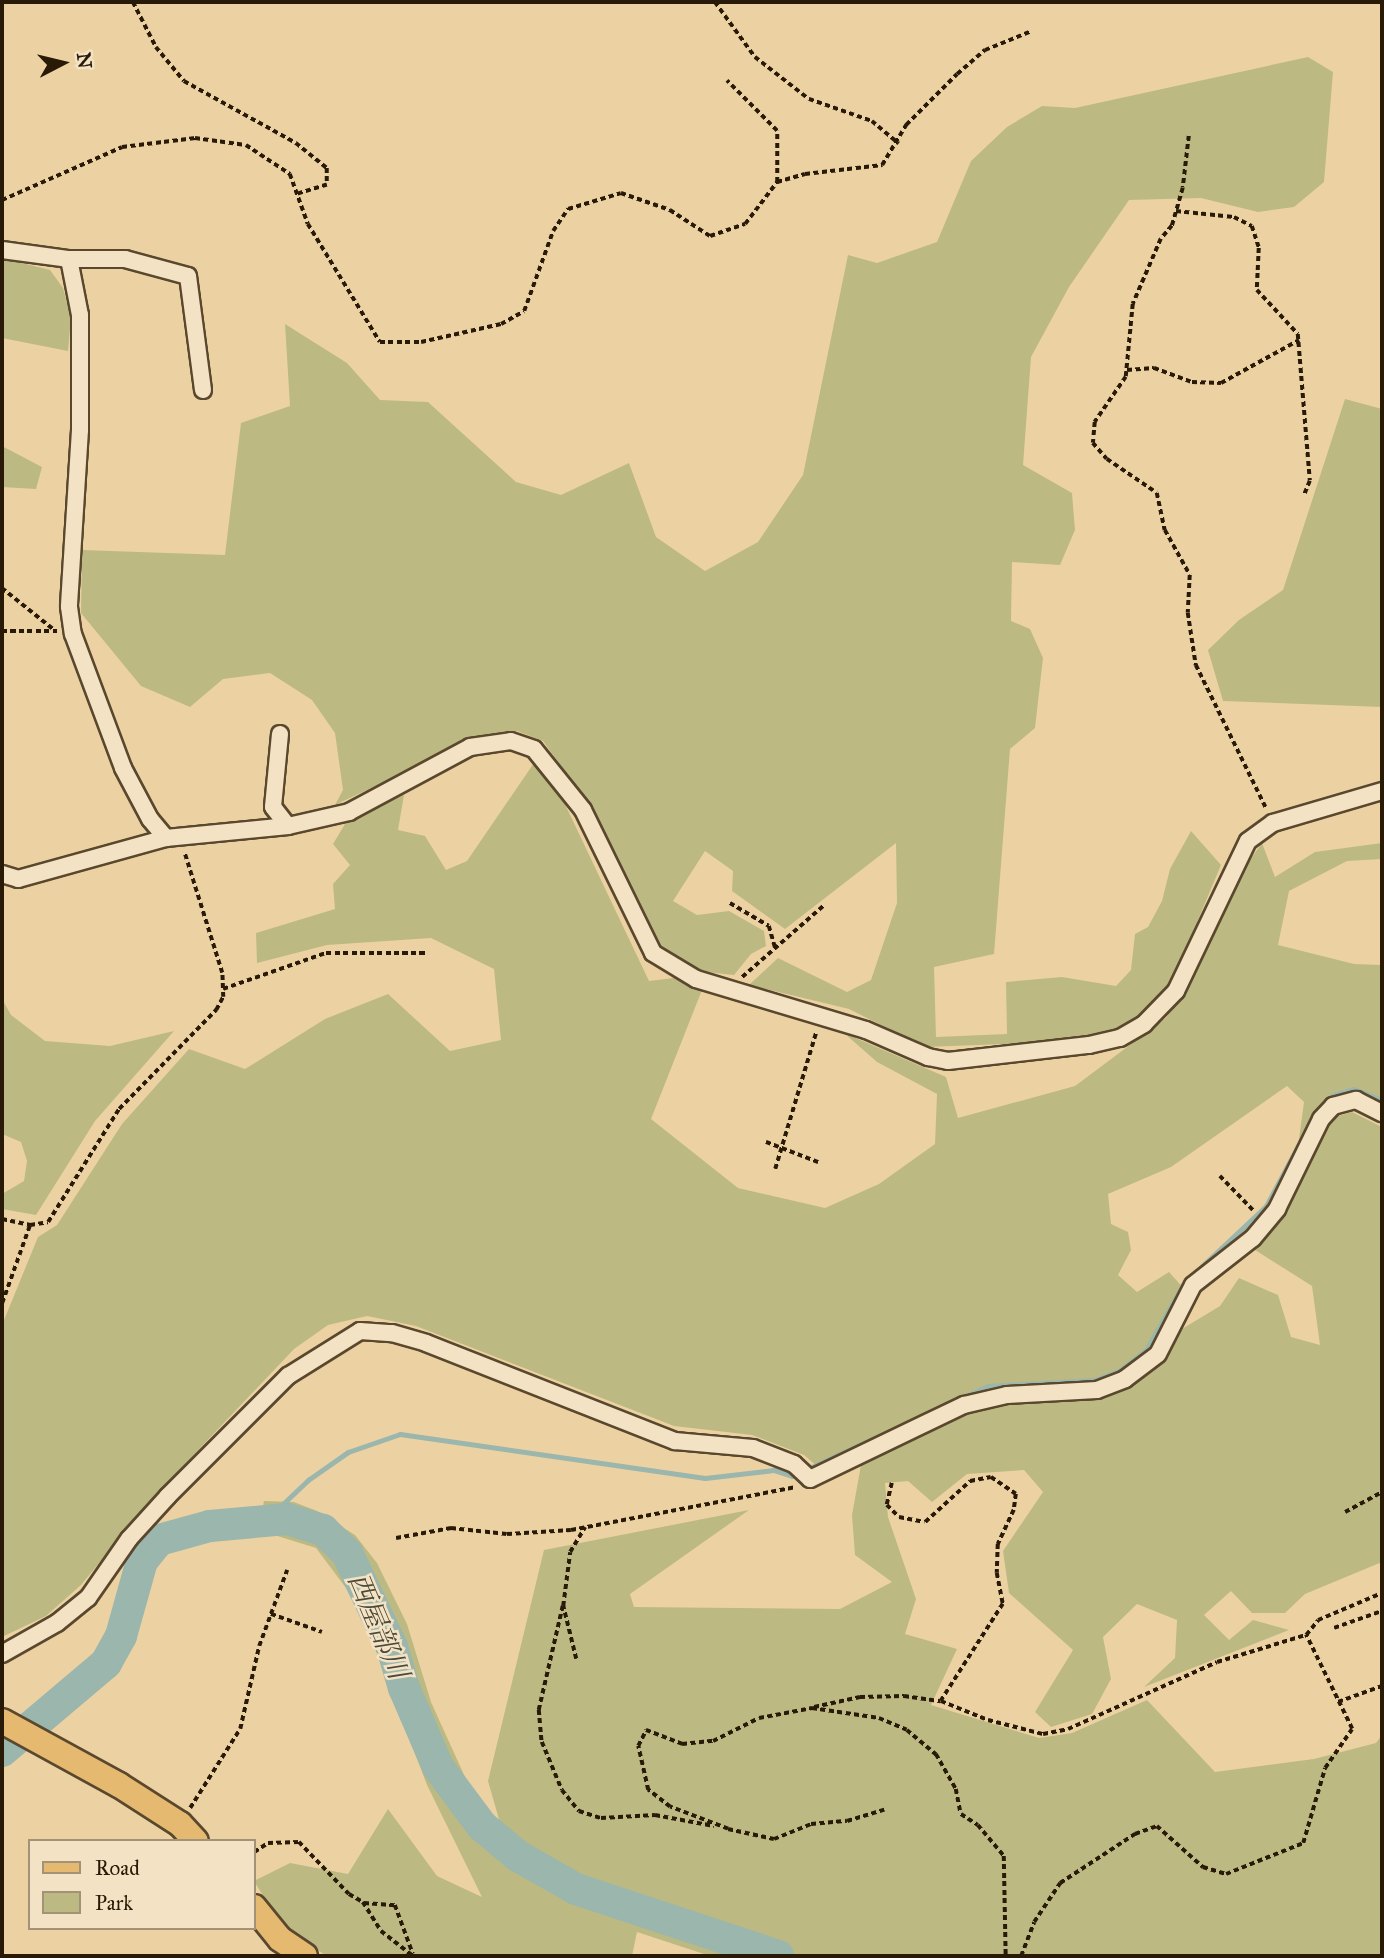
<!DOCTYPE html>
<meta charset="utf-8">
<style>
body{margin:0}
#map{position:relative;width:1384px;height:1958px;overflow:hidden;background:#ecd2a2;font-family:"IM FELL Great Primer","Noto Serif JP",serif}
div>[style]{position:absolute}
.green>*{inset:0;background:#bcba82}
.stream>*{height:5px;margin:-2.5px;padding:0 2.5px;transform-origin:2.5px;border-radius:2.5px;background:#9ab6ad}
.river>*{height:32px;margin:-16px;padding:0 16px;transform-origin:16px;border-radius:16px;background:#9ab6ad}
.path>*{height:3.5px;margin-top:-1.75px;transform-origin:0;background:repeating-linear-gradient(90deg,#291a08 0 5px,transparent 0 8.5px)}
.roads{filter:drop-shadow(2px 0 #5a482e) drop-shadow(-2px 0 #5a482e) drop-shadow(0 2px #5a482e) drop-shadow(0 -2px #5a482e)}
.minor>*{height:16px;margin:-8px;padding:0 8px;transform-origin:8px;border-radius:8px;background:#f3e2c3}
.primary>*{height:24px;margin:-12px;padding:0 12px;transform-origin:12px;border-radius:12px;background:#e6b971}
span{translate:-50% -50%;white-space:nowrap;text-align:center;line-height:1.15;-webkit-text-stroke:5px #f3e2c3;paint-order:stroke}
.water-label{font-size:28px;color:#4b493a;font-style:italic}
.frame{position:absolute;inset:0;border:4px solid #291a08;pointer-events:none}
.legend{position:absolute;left:28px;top:1839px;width:228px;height:91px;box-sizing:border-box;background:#f3e2c3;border:2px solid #a29278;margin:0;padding:9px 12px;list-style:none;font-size:21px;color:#291a08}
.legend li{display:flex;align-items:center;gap:14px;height:35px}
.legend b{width:35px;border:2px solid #a29278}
.north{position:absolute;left:28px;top:28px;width:70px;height:70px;-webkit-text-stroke:5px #f3e2c3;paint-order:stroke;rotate:83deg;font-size:19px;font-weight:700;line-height:28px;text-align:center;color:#291a08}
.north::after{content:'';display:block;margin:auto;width:24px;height:32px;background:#291a08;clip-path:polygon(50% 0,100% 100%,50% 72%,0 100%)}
</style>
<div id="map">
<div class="green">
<div style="clip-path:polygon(1308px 57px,1333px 72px,1324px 182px,1294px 207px,1258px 212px,1201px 198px,1129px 200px,1069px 287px,1031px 357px,1023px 465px,1072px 493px,1075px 530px,1060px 565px,1012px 562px,1011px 621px,1030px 629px,1043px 658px,1035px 728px,1010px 749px,994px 954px,934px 967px,936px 1037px,1007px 1034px,1006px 982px,1062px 977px,1116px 986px,1131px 970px,1135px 934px,1148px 927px,1162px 901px,1170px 869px,1191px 831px,1221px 865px,1172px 982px,1142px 1016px,1114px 1033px,1032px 1043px,925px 1047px,849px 1009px,749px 985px,778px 958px,847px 992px,871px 980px,897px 903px,896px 843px,785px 929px,732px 891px,733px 871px,705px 851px,673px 901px,697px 915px,729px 911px,764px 931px,766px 946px,751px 954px,734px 975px,697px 971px,659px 944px,591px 808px,543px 741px,517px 731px,473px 740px,335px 805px,343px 790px,335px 733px,312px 700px,270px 673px,223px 679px,190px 707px,141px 686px,81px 613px,82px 550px,225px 555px,241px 423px,290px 406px,285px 324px,347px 363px,380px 400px,428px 402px,516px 482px,561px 495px,629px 463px,656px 537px,705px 571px,758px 542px,803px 475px,848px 255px,877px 263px,937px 242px,971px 161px,1007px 127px,1042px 106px,1075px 108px)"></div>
<div style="clip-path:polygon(2px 258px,50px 270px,63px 288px,71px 318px,68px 351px,2px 338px)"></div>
<div style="clip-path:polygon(1345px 399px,1382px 409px,1382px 707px,1223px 701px,1208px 650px,1239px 620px,1283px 590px)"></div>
<div style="clip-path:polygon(2px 446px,42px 467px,36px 489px,2px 487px)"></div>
<div style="clip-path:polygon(536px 760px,563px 800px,649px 981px,674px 978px,702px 990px,651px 1119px,738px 1188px,825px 1208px,879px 1184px,935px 1144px,937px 1094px,877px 1062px,844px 1033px,946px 1077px,958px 1118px,1075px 1086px,1166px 1018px,1195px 972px,1238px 876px,1262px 843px,1275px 877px,1315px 852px,1382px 843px,1382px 859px,1347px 861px,1289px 891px,1278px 945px,1354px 964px,1382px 965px,1382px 1106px,1333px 1101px,1297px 1154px,1304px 1102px,1287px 1086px,1171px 1167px,1108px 1194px,1111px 1224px,1128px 1232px,1131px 1250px,1118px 1275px,1137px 1292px,1169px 1272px,1186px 1291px,1157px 1350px,1125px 1373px,1095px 1384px,1006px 1391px,819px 1468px,804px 1455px,752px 1435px,674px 1426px,416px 1326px,367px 1316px,328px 1325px,294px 1349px,150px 1501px,81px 1585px,46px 1616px,2px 1637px,2px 1325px,38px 1237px,57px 1225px,122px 1124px,189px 1049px,245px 1069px,325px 1019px,388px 994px,450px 1051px,501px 1040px,494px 969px,431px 938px,327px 945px,257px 963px,256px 933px,335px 909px,333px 884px,350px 865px,333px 844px,348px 819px,404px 795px,398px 830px,425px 836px,446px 870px,467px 861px)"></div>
<div style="clip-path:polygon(2px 999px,11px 1015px,45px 1041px,110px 1046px,174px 1031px,95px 1121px,36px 1215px,2px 1209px,2px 1194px,24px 1181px,27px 1161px,21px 1142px,2px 1134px)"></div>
<div style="clip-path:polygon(1352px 1112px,1382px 1127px,1382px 1562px,1305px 1594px,1285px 1613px,1252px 1613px,1231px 1591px,1204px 1615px,1229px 1640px,1253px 1620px,1289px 1630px,1144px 1687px,1175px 1658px,1177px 1620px,1137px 1604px,1103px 1637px,1111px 1679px,1092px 1714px,1051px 1727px,1035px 1712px,1073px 1650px,1009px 1593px,1003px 1551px,1043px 1492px,1024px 1470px,967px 1474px,932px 1502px,908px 1481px,885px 1483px,888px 1517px,916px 1599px,905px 1634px,957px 1649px,931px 1705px,1039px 1738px,1072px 1733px,1147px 1700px,1215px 1772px,1314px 1759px,1376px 1743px,1382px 1735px,1382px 1956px,710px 1956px,637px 1932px,632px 1956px,327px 1956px,283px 1928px,254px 1881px,290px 1863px,348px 1874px,388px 1809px,437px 1876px,482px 1897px,427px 1785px,358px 1604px,316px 1548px,258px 1530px,264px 1501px,294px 1502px,317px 1511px,355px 1535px,377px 1563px,407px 1624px,431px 1702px,470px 1788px,502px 1830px,488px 1781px,544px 1550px,749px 1510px,630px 1594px,634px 1607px,840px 1609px,892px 1582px,855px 1555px,852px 1515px,861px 1465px,957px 1415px,1007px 1402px,1096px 1398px,1124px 1390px,1161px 1364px,1182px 1329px,1220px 1306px,1239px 1278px,1278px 1295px,1291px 1337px,1320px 1345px,1312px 1286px,1252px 1248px,1280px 1219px,1318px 1140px,1335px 1117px)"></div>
</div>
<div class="stream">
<div style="left:267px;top:1519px;width:57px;rotate:-43.6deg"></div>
<div style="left:308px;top:1480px;width:49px;rotate:-35deg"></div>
<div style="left:348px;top:1452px;width:55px;rotate:-19.1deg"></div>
<div style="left:400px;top:1434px;width:308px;rotate:8.2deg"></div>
<div style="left:705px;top:1478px;width:69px;rotate:-6.6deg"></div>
<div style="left:774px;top:1470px;width:19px;rotate:18deg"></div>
<div style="left:792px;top:1476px;width:216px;rotate:-24.7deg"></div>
<div style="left:988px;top:1386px;width:107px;rotate:-3.2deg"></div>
<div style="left:1095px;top:1380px;width:26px;rotate:-21deg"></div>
<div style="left:1119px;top:1371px;width:34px;rotate:-38deg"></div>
<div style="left:1146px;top:1350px;width:77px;rotate:-60.4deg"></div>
<div style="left:1184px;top:1283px;width:112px;rotate:-43.2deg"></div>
<div style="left:1266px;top:1206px;width:106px;rotate:-62deg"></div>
<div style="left:1316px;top:1112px;width:24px;rotate:-45deg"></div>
<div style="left:1333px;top:1095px;width:22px;rotate:-16deg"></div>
<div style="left:1354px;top:1089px;width:30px;rotate:21deg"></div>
</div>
<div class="river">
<div style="left:2px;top:1751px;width:136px;rotate:-40.2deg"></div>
<div style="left:106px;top:1663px;width:31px;rotate:-61deg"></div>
<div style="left:121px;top:1636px;width:78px;rotate:-74.4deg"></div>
<div style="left:142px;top:1561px;width:27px;rotate:-51deg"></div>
<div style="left:159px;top:1540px;width:53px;rotate:-15.4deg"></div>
<div style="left:210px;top:1526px;width:77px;rotate:-5.2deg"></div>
<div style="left:287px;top:1519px;width:38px;rotate:17deg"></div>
<div style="left:323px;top:1530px;width:33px;rotate:44deg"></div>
<div style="left:347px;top:1553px;width:104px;rotate:64.4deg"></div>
<div style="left:392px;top:1647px;width:43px;rotate:73.7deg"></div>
<div style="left:404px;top:1688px;width:86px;rotate:66.7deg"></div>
<div style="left:438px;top:1767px;width:74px;rotate:53.3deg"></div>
<div style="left:482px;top:1826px;width:47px;rotate:39.8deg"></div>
<div style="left:518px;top:1856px;width:67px;rotate:29.6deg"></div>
<div style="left:576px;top:1889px;width:213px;rotate:18.3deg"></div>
</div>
<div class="path">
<div style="left:133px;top:2px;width:51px;rotate:62.9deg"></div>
<div style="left:156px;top:47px;width:44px;rotate:50.5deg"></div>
<div style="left:184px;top:81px;width:128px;rotate:29deg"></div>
<div style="left:296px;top:143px;width:40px;rotate:39deg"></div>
<div style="left:327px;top:168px;width:17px;rotate:90deg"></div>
<div style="left:327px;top:185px;width:31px;rotate:163deg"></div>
<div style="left:715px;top:2px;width:68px;rotate:54deg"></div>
<div style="left:755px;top:57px;width:68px;rotate:37.9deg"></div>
<div style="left:809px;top:99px;width:67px;rotate:19.2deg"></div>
<div style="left:872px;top:121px;width:35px;rotate:40deg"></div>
<div style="left:1189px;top:136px;width:52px;rotate:96.6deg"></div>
<div style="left:1183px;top:188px;width:40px;rotate:106deg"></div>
<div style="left:1172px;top:226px;width:17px;rotate:130deg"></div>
<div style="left:1161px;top:239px;width:71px;rotate:113.3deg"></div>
<div style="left:1133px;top:304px;width:73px;rotate:95.5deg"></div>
<div style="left:1126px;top:377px;width:55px;rotate:124.6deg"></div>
<div style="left:1095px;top:422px;width:21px;rotate:95deg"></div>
<div style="left:1093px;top:443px;width:21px;rotate:49deg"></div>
<div style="left:1107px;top:459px;width:60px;rotate:34.2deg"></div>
<div style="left:1157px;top:493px;width:38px;rotate:78deg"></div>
<div style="left:1165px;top:530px;width:51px;rotate:60.9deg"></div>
<div style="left:1190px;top:575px;width:38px;rotate:93deg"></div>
<div style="left:1188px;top:613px;width:53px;rotate:81.3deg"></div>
<div style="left:1196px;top:665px;width:159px;rotate:63.9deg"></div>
<div style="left:777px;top:182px;width:29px;rotate:-16deg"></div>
<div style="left:805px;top:174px;width:78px;rotate:-6.7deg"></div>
<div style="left:882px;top:165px;width:47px;rotate:-59deg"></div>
<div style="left:906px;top:125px;width:72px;rotate:-45deg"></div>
<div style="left:957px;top:74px;width:37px;rotate:-41deg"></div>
<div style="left:985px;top:50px;width:48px;rotate:-22.2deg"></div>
<div style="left:2px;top:200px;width:131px;rotate:-23.8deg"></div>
<div style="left:122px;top:147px;width:74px;rotate:-7deg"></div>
<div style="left:195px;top:138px;width:51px;rotate:7.8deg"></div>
<div style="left:246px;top:145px;width:53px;rotate:33.4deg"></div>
<div style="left:290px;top:174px;width:53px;rotate:70.2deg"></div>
<div style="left:308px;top:224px;width:138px;rotate:58.6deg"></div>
<div style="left:380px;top:342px;width:41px"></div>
<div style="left:421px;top:342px;width:82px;rotate:-12.7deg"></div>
<div style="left:501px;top:324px;width:26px;rotate:-29deg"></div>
<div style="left:524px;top:311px;width:85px;rotate:-70.1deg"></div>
<div style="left:553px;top:231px;width:27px;rotate:-56deg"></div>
<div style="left:568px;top:209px;width:55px;rotate:-16.8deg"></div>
<div style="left:621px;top:193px;width:52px;rotate:19.1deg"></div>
<div style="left:670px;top:210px;width:48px;rotate:33deg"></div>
<div style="left:710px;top:236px;width:37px;rotate:-19deg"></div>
<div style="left:745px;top:224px;width:53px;rotate:-52.7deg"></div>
<div style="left:777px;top:182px;width:51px;rotate:-90deg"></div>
<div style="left:777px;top:131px;width:71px;rotate:-135deg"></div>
<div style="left:1176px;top:211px;width:58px;rotate:5.9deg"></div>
<div style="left:1234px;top:217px;width:20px;rotate:27deg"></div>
<div style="left:1252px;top:226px;width:23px;rotate:72deg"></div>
<div style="left:1259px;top:248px;width:42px;rotate:92.7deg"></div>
<div style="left:1257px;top:290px;width:60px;rotate:47deg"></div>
<div style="left:1298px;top:334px;width:147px;rotate:85.3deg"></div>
<div style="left:1310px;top:481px;width:16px;rotate:112deg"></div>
<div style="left:1127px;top:370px;width:27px;rotate:-4deg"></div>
<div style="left:1154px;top:368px;width:40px;rotate:20.2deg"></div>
<div style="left:1192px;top:382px;width:29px;rotate:2deg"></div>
<div style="left:1221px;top:383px;width:89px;rotate:-28.9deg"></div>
<div style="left:2px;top:588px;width:65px;rotate:38.8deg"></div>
<div style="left:2px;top:631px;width:55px"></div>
<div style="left:730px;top:903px;width:45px;rotate:30.5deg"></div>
<div style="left:769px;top:926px;width:22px;rotate:74deg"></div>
<div style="left:742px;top:977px;width:108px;rotate:-41.2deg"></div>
<div style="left:223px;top:989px;width:109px;rotate:-19.3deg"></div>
<div style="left:326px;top:953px;width:102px"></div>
<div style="left:766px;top:1142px;width:56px;rotate:21deg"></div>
<div style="left:775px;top:1169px;width:143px;rotate:-73.3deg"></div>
<div style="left:1220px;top:1176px;width:50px;rotate:45.8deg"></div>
<div style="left:2px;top:1219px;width:29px;rotate:12deg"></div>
<div style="left:30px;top:1225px;width:18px;rotate:-9deg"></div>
<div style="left:48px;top:1222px;width:133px;rotate:-57.9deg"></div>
<div style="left:119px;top:1109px;width:139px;rotate:-45.6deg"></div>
<div style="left:216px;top:1010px;width:15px;rotate:-62deg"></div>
<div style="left:223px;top:997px;width:24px;rotate:-92deg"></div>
<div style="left:222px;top:973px;width:127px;rotate:-107.4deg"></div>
<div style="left:2px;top:1303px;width:83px;rotate:-70.3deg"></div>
<div style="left:892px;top:1483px;width:23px;rotate:103deg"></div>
<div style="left:887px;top:1505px;width:17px;rotate:45deg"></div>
<div style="left:899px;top:1517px;width:26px;rotate:11deg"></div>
<div style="left:925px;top:1522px;width:61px;rotate:-42.3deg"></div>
<div style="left:970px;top:1481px;width:21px;rotate:-11deg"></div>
<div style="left:991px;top:1477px;width:30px;rotate:34deg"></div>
<div style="left:1016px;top:1494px;width:16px;rotate:97deg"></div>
<div style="left:1014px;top:1510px;width:38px;rotate:115deg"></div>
<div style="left:998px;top:1544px;width:29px;rotate:92deg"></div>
<div style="left:997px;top:1573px;width:32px;rotate:79deg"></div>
<div style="left:1003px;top:1604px;width:115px;rotate:122.6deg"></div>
<div style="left:1345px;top:1512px;width:42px;rotate:-28.4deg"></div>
<div style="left:396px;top:1538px;width:56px;rotate:-10.3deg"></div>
<div style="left:451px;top:1528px;width:56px;rotate:6.1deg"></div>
<div style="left:507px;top:1534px;width:64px;rotate:-3.6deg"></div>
<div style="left:571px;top:1530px;width:229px;rotate:-10.8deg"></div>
<div style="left:563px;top:1606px;width:107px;rotate:103deg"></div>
<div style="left:539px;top:1710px;width:32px;rotate:85deg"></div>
<div style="left:542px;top:1742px;width:52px;rotate:67.4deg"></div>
<div style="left:562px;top:1790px;width:27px;rotate:51deg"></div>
<div style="left:579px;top:1811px;width:23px;rotate:18deg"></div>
<div style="left:601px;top:1818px;width:54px;rotate:-3.2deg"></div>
<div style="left:655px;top:1815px;width:60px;rotate:10.6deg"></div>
<div style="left:271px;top:1614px;width:54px;rotate:19.4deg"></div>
<div style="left:1334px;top:1628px;width:51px;rotate:-19.5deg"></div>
<div style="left:576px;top:1659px;width:55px;rotate:-103.8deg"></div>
<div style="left:563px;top:1606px;width:54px;rotate:-82.6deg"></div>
<div style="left:570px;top:1552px;width:29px;rotate:-59deg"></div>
<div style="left:1338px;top:1702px;width:47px;rotate:-20deg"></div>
<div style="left:814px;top:1707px;width:47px;rotate:-12.3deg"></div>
<div style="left:860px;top:1697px;width:44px;rotate:-1.3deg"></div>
<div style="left:904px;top:1696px;width:37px;rotate:8deg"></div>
<div style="left:941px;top:1701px;width:51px;rotate:22deg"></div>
<div style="left:988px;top:1720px;width:57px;rotate:14.3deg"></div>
<div style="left:1043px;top:1734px;width:25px;rotate:-11deg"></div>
<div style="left:1068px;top:1729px;width:163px;rotate:-24.2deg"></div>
<div style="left:1217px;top:1662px;width:93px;rotate:-16.9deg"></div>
<div style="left:1306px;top:1635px;width:19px;rotate:-51deg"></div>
<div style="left:1318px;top:1620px;width:69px;rotate:-22.9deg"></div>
<div style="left:190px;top:1808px;width:93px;rotate:-57.7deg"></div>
<div style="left:240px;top:1729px;width:85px;rotate:-77.1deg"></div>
<div style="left:259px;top:1646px;width:81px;rotate:-69.8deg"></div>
<div style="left:728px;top:1829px;width:62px;rotate:-159.2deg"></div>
<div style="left:670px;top:1807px;width:28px;rotate:-142deg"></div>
<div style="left:648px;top:1790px;width:45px;rotate:-102.8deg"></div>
<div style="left:638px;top:1746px;width:18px;rotate:-63deg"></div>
<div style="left:646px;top:1730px;width:39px;rotate:21deg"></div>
<div style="left:682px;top:1744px;width:31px;rotate:-6deg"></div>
<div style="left:713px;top:1741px;width:51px;rotate:-26.6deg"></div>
<div style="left:759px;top:1718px;width:54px;rotate:-10.7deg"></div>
<div style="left:812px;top:1708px;width:68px;rotate:8.5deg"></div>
<div style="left:879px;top:1718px;width:30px;rotate:23deg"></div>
<div style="left:907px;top:1730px;width:38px;rotate:40deg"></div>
<div style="left:936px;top:1754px;width:40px;rotate:60.3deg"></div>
<div style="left:956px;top:1789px;width:25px;rotate:79deg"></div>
<div style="left:961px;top:1814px;width:20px;rotate:33deg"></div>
<div style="left:978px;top:1825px;width:40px;rotate:50deg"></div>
<div style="left:1004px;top:1856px;width:100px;rotate:88.9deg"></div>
<div style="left:728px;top:1829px;width:47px;rotate:12.3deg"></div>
<div style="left:774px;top:1839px;width:40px;rotate:-22deg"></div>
<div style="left:811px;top:1824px;width:36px;rotate:-5deg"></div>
<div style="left:847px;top:1821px;width:39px;rotate:-17deg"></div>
<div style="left:254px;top:1852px;width:17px;rotate:-33deg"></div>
<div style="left:268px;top:1843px;width:31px;rotate:-2deg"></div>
<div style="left:299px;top:1842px;width:72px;rotate:46.1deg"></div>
<div style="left:349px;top:1894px;width:16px;rotate:30deg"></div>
<div style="left:363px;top:1902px;width:34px;rotate:58deg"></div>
<div style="left:381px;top:1931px;width:41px;rotate:38deg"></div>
<div style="left:364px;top:1903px;width:31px;rotate:4deg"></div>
<div style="left:395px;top:1905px;width:52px;rotate:69.8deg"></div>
<div style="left:1021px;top:1956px;width:36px;rotate:-69deg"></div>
<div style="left:1034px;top:1922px;width:47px;rotate:-56.3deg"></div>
<div style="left:1060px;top:1883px;width:90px;rotate:-33.2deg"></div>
<div style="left:1135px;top:1834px;width:23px;rotate:-20deg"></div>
<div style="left:1157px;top:1826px;width:62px;rotate:41.7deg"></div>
<div style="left:1203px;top:1867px;width:24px;rotate:17deg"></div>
<div style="left:1226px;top:1874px;width:83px;rotate:-21.9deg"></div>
<div style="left:1303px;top:1843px;width:78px;rotate:-73.7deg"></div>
<div style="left:1325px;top:1768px;width:47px;rotate:-55.3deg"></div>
<div style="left:1352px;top:1729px;width:105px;rotate:-116.1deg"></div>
</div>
<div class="roads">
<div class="minor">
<div style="left:2px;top:250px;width:68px;rotate:7.7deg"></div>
<div style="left:69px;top:259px;width:57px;rotate:78.9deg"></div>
<div style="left:80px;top:315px;width:115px;rotate:90deg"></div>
<div style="left:80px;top:430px;width:177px;rotate:93.6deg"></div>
<div style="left:69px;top:607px;width:27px;rotate:82deg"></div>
<div style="left:73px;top:634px;width:143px;rotate:69.5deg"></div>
<div style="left:123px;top:768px;width:58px;rotate:62.1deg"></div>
<div style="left:150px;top:819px;width:25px;rotate:50deg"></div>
<div style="left:69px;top:259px;width:56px"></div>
<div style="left:125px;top:259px;width:65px;rotate:15.1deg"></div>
<div style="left:188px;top:276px;width:115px;rotate:82.5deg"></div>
<div style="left:280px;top:734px;width:73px;rotate:95.5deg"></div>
<div style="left:273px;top:807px;width:24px;rotate:52deg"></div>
<div style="left:2px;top:874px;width:17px;rotate:17deg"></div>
<div style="left:18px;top:879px;width:154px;rotate:-15.5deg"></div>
<div style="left:166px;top:838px;width:123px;rotate:-5.6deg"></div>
<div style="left:288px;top:826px;width:63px;rotate:-12.9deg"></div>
<div style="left:349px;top:812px;width:137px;rotate:-28.2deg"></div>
<div style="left:470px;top:747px;width:41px;rotate:-8.3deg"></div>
<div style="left:511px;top:741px;width:24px;rotate:19deg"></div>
<div style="left:534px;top:749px;width:78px;rotate:51.2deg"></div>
<div style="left:583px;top:810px;width:159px;rotate:63.9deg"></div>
<div style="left:653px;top:953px;width:50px;rotate:31.2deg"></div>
<div style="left:696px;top:979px;width:177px;rotate:16.7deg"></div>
<div style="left:866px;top:1030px;width:68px;rotate:23.5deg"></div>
<div style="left:928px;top:1057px;width:20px;rotate:11deg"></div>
<div style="left:948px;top:1061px;width:142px;rotate:-6.5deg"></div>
<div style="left:1089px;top:1045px;width:32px;rotate:-13deg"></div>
<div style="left:1120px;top:1038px;width:28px;rotate:-30deg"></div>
<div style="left:1144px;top:1024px;width:46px;rotate:-45.9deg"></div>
<div style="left:1176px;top:991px;width:166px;rotate:-64.4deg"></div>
<div style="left:1248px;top:841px;width:31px;rotate:-36deg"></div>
<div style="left:1273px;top:823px;width:114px;rotate:-16.4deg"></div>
<div style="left:2px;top:1654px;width:63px;rotate:-29.4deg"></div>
<div style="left:57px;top:1623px;width:40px;rotate:-39deg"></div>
<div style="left:88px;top:1598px;width:72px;rotate:-55.2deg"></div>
<div style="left:129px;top:1539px;width:58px;rotate:-47.8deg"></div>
<div style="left:168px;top:1496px;width:170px;rotate:-45deg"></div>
<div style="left:288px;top:1376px;width:85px;rotate:-32deg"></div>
<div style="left:360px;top:1331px;width:32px;rotate:4deg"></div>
<div style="left:392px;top:1333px;width:35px;rotate:16deg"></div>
<div style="left:426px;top:1343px;width:268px;rotate:21.5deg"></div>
<div style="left:675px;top:1441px;width:78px;rotate:5.1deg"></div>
<div style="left:753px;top:1448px;width:44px;rotate:21.3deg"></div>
<div style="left:794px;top:1464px;width:22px;rotate:43deg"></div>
<div style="left:810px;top:1479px;width:171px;rotate:-25.7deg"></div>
<div style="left:964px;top:1405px;width:44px;rotate:-13.1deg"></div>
<div style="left:1007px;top:1395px;width:90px;rotate:-3.2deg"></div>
<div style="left:1097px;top:1390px;width:30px;rotate:-21deg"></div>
<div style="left:1125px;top:1379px;width:41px;rotate:-37.1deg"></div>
<div style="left:1158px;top:1354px;width:77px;rotate:-63.1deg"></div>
<div style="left:1193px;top:1285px;width:76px;rotate:-38.1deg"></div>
<div style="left:1253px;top:1238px;width:38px;rotate:-50deg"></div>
<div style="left:1277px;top:1209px;width:100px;rotate:-63.9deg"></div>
<div style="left:1321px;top:1119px;width:18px;rotate:-47deg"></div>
<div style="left:1333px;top:1106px;width:24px;rotate:-15deg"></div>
<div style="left:1356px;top:1100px;width:29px;rotate:27deg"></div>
</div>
<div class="primary">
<div style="left:2px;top:1721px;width:133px;rotate:28.7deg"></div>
<div style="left:119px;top:1785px;width:72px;rotate:32.6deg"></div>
<div style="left:180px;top:1824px;width:23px;rotate:47deg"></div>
<div style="left:254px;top:1907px;width:41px;rotate:50.9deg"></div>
<div style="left:280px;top:1939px;width:30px;rotate:34deg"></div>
</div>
</div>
<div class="water-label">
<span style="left:378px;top:1626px;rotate:67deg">西屋部川</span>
</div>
<div class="frame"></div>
<ul class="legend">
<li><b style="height:9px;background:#e6b971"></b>Road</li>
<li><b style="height:19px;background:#bcba82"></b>Park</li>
</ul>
<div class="north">N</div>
</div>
